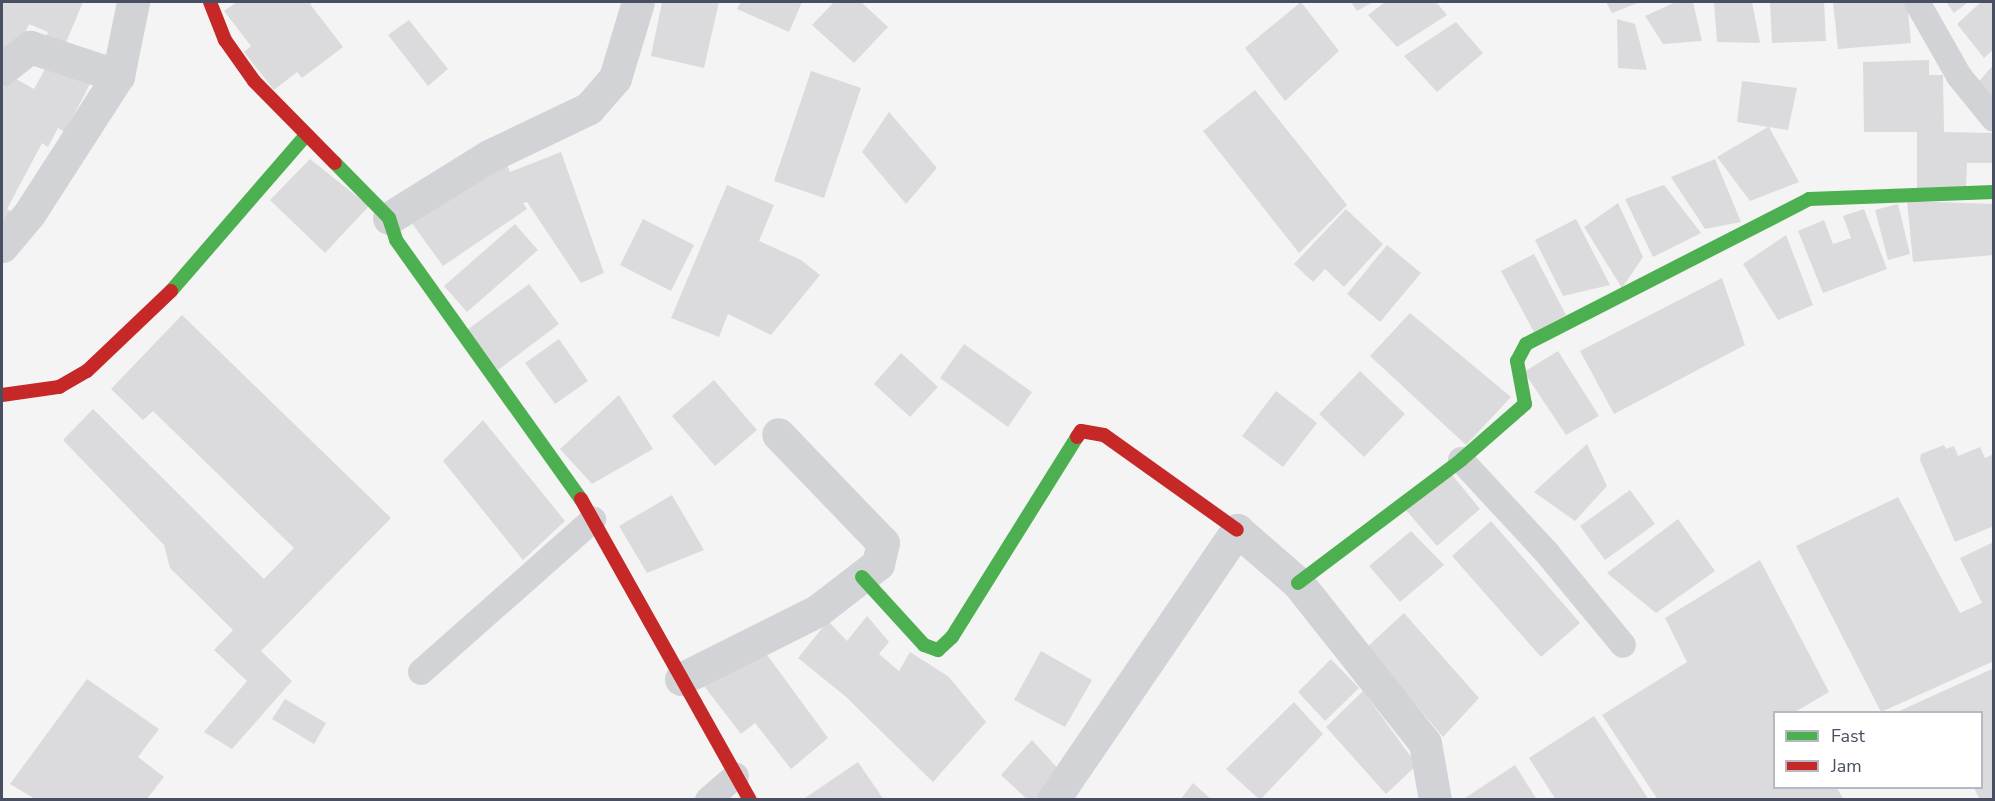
<!DOCTYPE html>
<style>
body{margin:0}
#map{position:relative;width:1995px;height:801px;overflow:hidden;background:#f4f4f4;font-family:"Nunito Sans",sans-serif}
div>[style]{position:absolute}
.building>*{inset:0;background:#dbdbde}
.lane>*{height:26px;margin:-13px;padding:0 13px;transform-origin:13px;border-radius:13px;background:#d2d3d7}
.street>*{height:33px;margin:-16.5px;padding:0 16.5px;transform-origin:16.5px;border-radius:16.5px;background:#d2d3d7}
.fast>*{height:14px;margin:-7px;padding:0 7px;transform-origin:7px;border-radius:7px;background:#4caf50}
.jam>*{height:14px;margin:-7px;padding:0 7px;transform-origin:7px;border-radius:7px;background:#c62828}
span{translate:-50% -50%;white-space:nowrap;text-align:center;line-height:1.15;-webkit-text-stroke:5px #fff;paint-order:stroke}
.frame{position:absolute;inset:0;border:3px solid #494f62;pointer-events:none}
.legend{position:absolute;left:1773px;top:711px;width:210px;height:78px;box-sizing:border-box;background:#fff;border:2px solid #b6b9c0;margin:0;padding:8px 10px;list-style:none;font-size:18px;color:#494f62}
.legend li{display:flex;align-items:center;gap:12px;height:30px}
.legend b{width:30px;border:2px solid #b6b9c0}
</style>
<div id="map">
<div class="building">
<div style="clip-path:polygon(2px 2px,83px 2px,62px 52px,43px 44px,48px 32px,29px 24px,15px 57px,2px 51px)"></div>
<div style="clip-path:polygon(237px 2px,314px 2px,310px 4px,343px 47px,302px 78px,297px 72px,274px 90px,244px 52px,251px 46px,224px 11px)"></div>
<div style="clip-path:polygon(662px 2px,719px 2px,704px 68px,651px 56px)"></div>
<div style="clip-path:polygon(741px 2px,802px 2px,789px 32px,737px 9px)"></div>
<div style="clip-path:polygon(834px 2px,861px 2px,888px 27px,854px 63px,812px 25px)"></div>
<div style="clip-path:polygon(1301px 2px,1339px 51px,1285px 101px,1245px 48px)"></div>
<div style="clip-path:polygon(1351px 2px,1373px 2px,1357px 11px)"></div>
<div style="clip-path:polygon(1385px 2px,1436px 2px,1447px 15px,1397px 47px,1368px 15px)"></div>
<div style="clip-path:polygon(1606px 2px,1640px 2px,1612px 13px)"></div>
<div style="clip-path:polygon(1676px 2px,1693px 2px,1702px 41px,1663px 44px,1645px 16px)"></div>
<div style="clip-path:polygon(1714px 2px,1752px 2px,1760px 43px,1717px 42px)"></div>
<div style="clip-path:polygon(1770px 2px,1824px 2px,1826px 41px,1772px 43px)"></div>
<div style="clip-path:polygon(1833px 2px,1907px 2px,1911px 43px,1838px 49px)"></div>
<div style="clip-path:polygon(1946px 2px,1968px 2px,1954px 13px)"></div>
<div style="clip-path:polygon(1981px 2px,1994px 2px,1994px 49px,1984px 58px,1957px 24px)"></div>
<div style="clip-path:polygon(1617px 19px,1635px 24px,1647px 70px,1618px 68px)"></div>
<div style="clip-path:polygon(409px 20px,448px 69px,428px 86px,388px 35px)"></div>
<div style="clip-path:polygon(1456px 22px,1483px 53px,1437px 92px,1404px 56px)"></div>
<div style="clip-path:polygon(50px 60px,91px 82px,65px 132px,58px 128px,48px 147px,42px 143px,7px 209px,15px 213px,2px 221px,2px 90px,9px 75px,34px 89px)"></div>
<div style="clip-path:polygon(1929px 60px,1929px 75px,1943px 75px,1944px 132px,1994px 133px,1994px 163px,1967px 163px,1966px 189px,1917px 188px,1917px 132px,1864px 132px,1863px 62px)"></div>
<div style="clip-path:polygon(1994px 64px,1994px 106px,1975px 86px)"></div>
<div style="clip-path:polygon(811px 71px,861px 88px,824px 198px,774px 181px)"></div>
<div style="clip-path:polygon(1742px 81px,1797px 88px,1788px 130px,1769px 127px,1799px 182px,1750px 201px,1717px 157px,1768px 127px,1737px 122px)"></div>
<div style="clip-path:polygon(1255px 90px,1347px 205px,1299px 253px,1203px 131px)"></div>
<div style="clip-path:polygon(889px 112px,937px 168px,906px 204px,862px 152px)"></div>
<div style="clip-path:polygon(561px 152px,604px 273px,581px 283px,527px 202px,523px 203px,527px 209px,443px 266px,411px 222px,505px 159px,510px 172px)"></div>
<div style="clip-path:polygon(310px 159px,369px 206px,325px 253px,270px 200px)"></div>
<div style="clip-path:polygon(1715px 159px,1741px 222px,1705px 229px,1671px 177px)"></div>
<div style="clip-path:polygon(727px 185px,774px 205px,759px 241px,801px 260px,820px 275px,771px 335px,728px 314px,719px 337px,671px 318px)"></div>
<div style="clip-path:polygon(1664px 185px,1701px 233px,1653px 257px,1625px 199px)"></div>
<div style="clip-path:polygon(1907px 201px,1994px 204px,1994px 255px,1913px 262px)"></div>
<div style="clip-path:polygon(1618px 203px,1643px 257px,1622px 288px,1584px 227px)"></div>
<div style="clip-path:polygon(1898px 204px,1910px 254px,1888px 260px,1875px 210px)"></div>
<div style="clip-path:polygon(1346px 209px,1383px 244px,1344px 287px,1325px 269px,1313px 282px,1294px 264px)"></div>
<div style="clip-path:polygon(1864px 209px,1887px 269px,1823px 293px,1798px 231px,1824px 220px,1833px 244px,1851px 238px,1843px 216px)"></div>
<div style="clip-path:polygon(643px 219px,694px 245px,671px 291px,620px 265px)"></div>
<div style="clip-path:polygon(1576px 219px,1610px 285px,1563px 296px,1535px 240px)"></div>
<div style="clip-path:polygon(515px 224px,538px 250px,467px 312px,444px 286px)"></div>
<div style="clip-path:polygon(1786px 235px,1813px 305px,1778px 320px,1743px 264px)"></div>
<div style="clip-path:polygon(1387px 245px,1421px 273px,1380px 322px,1347px 294px)"></div>
<div style="clip-path:polygon(1534px 254px,1566px 315px,1534px 332px,1501px 271px)"></div>
<div style="clip-path:polygon(1722px 278px,1745px 345px,1614px 414px,1580px 351px)"></div>
<div style="clip-path:polygon(529px 284px,559px 324px,498px 370px,467px 330px)"></div>
<div style="clip-path:polygon(1410px 313px,1511px 397px,1466px 445px,1370px 356px)"></div>
<div style="clip-path:polygon(182px 315px,391px 518px,261px 651px,292px 681px,232px 749px,204px 732px,247px 681px,214px 650px,233px 630px,170px 568px,164px 545px,63px 440px,93px 409px,264px 579px,294px 548px,153px 411px,143px 420px,111px 389px)"></div>
<div style="clip-path:polygon(559px 339px,588px 381px,555px 404px,525px 363px)"></div>
<div style="clip-path:polygon(964px 344px,1032px 392px,1008px 427px,940px 378px)"></div>
<div style="clip-path:polygon(1558px 351px,1599px 416px,1566px 435px,1524px 372px)"></div>
<div style="clip-path:polygon(901px 353px,938px 387px,910px 417px,874px 384px)"></div>
<div style="clip-path:polygon(1360px 371px,1405px 414px,1364px 457px,1319px 414px)"></div>
<div style="clip-path:polygon(714px 380px,757px 430px,715px 466px,672px 416px)"></div>
<div style="clip-path:polygon(1276px 391px,1317px 423px,1283px 467px,1242px 436px)"></div>
<div style="clip-path:polygon(619px 395px,653px 449px,592px 484px,560px 449px)"></div>
<div style="clip-path:polygon(483px 420px,565px 521px,523px 560px,443px 461px)"></div>
<div style="clip-path:polygon(1587px 444px,1607px 486px,1575px 521px,1534px 492px)"></div>
<div style="clip-path:polygon(1944px 445px,1946px 449px,1954px 446px,1958px 456px,1980px 447px,1985px 458px,1994px 454px,1994px 526px,1955px 542px,1920px 460px,1921px 454px)"></div>
<div style="clip-path:polygon(1449px 471px,1480px 509px,1437px 546px,1405px 509px)"></div>
<div style="clip-path:polygon(1630px 490px,1655px 524px,1605px 560px,1580px 526px)"></div>
<div style="clip-path:polygon(672px 495px,704px 550px,647px 573px,619px 526px)"></div>
<div style="clip-path:polygon(1898px 497px,1960px 613px,1982px 603px,1960px 558px,1994px 542px,1994px 661px,1881px 712px,1796px 546px)"></div>
<div style="clip-path:polygon(1678px 519px,1715px 571px,1656px 613px,1607px 573px)"></div>
<div style="clip-path:polygon(1491px 521px,1580px 623px,1541px 657px,1452px 556px)"></div>
<div style="clip-path:polygon(1411px 531px,1444px 565px,1400px 602px,1369px 566px)"></div>
<div style="clip-path:polygon(1760px 560px,1829px 692px,1795px 712px,1774px 712px,1774px 788px,1837px 788px,1844px 800px,1658px 800px,1602px 715px,1687px 662px,1665px 618px)"></div>
<div style="clip-path:polygon(1404px 613px,1479px 698px,1443px 737px,1367px 647px)"></div>
<div style="clip-path:polygon(867px 616px,889px 642px,879px 654px,899px 671px,910px 652px,949px 677px,986px 722px,933px 782px,845px 696px,798px 658px,828px 621px,847px 641px)"></div>
<div style="clip-path:polygon(759px 644px,828px 738px,791px 769px,755px 723px,741px 734px,704px 686px)"></div>
<div style="clip-path:polygon(1041px 651px,1092px 680px,1065px 727px,1014px 700px)"></div>
<div style="clip-path:polygon(1331px 659px,1359px 688px,1325px 721px,1298px 692px)"></div>
<div style="clip-path:polygon(1992px 669px,1994px 800px,1980px 800px,1974px 788px,1982px 788px,1982px 712px,1897px 712px)"></div>
<div style="clip-path:polygon(87px 679px,159px 729px,138px 757px,164px 777px,146px 800px,37px 800px,10px 784px)"></div>
<div style="clip-path:polygon(1363px 691px,1417px 765px,1386px 794px,1326px 727px)"></div>
<div style="clip-path:polygon(285px 699px,326px 723px,314px 744px,272px 719px)"></div>
<div style="clip-path:polygon(1294px 702px,1323px 734px,1260px 800px,1226px 769px)"></div>
<div style="clip-path:polygon(1594px 716px,1602px 728px,1649px 800px,1556px 800px,1529px 758px)"></div>
<div style="clip-path:polygon(1032px 740px,1062px 773px,1037px 800px,1028px 800px,1001px 775px)"></div>
<div style="clip-path:polygon(858px 762px,884px 800px,802px 800px)"></div>
<div style="clip-path:polygon(1515px 765px,1537px 800px,1462px 800px)"></div>
<div style="clip-path:polygon(1193px 783px,1212px 800px,1180px 800px)"></div>
</div>
<div class="lane">
<div style="left:1917px;top:2px;width:85px;rotate:60.4deg"></div>
<div style="left:1959px;top:76px;width:55px;rotate:50.9deg"></div>
<div style="left:1461px;top:460px;width:127px;rotate:47.2deg"></div>
<div style="left:1547px;top:553px;width:119px;rotate:50.4deg"></div>
<div style="left:421px;top:672px;width:230px;rotate:-41.5deg"></div>
<div style="left:708px;top:800px;width:37px;rotate:-41deg"></div>
</div>
<div class="street">
<div style="left:2px;top:69px;width:36px;rotate:-38deg"></div>
<div style="left:30px;top:47px;width:93px;rotate:18.2deg"></div>
<div style="left:389px;top:218px;width:118px;rotate:-31.8deg"></div>
<div style="left:489px;top:156px;width:111px;rotate:-25.6deg"></div>
<div style="left:589px;top:108px;width:40px;rotate:-49deg"></div>
<div style="left:615px;top:78px;width:79px;rotate:-73.2deg"></div>
<div style="left:2px;top:246px;width:42px;rotate:-49.8deg"></div>
<div style="left:29px;top:214px;width:164px;rotate:-57.2deg"></div>
<div style="left:118px;top:76px;width:76px;rotate:-78.5deg"></div>
<div style="left:681px;top:679px;width:152px;rotate:-26.6deg"></div>
<div style="left:817px;top:611px;width:77px;rotate:-37.6deg"></div>
<div style="left:878px;top:564px;width:22px;rotate:-77deg"></div>
<div style="left:883px;top:543px;width:151px;rotate:-133.9deg"></div>
<div style="left:1053px;top:800px;width:327px;rotate:-55.7deg"></div>
<div style="left:1237px;top:530px;width:81px;rotate:41deg"></div>
<div style="left:1298px;top:583px;width:204px;rotate:51.6deg"></div>
<div style="left:1425px;top:743px;width:58px;rotate:80deg"></div>
</div>
<div class="fast">
<div style="left:335px;top:163px;width:77px;rotate:45.5deg"></div>
<div style="left:389px;top:218px;width:23px;rotate:72deg"></div>
<div style="left:396px;top:240px;width:318px;rotate:54.5deg"></div>
<div style="left:171px;top:291px;width:206px;rotate:-49.1deg"></div>
<div style="left:862px;top:577px;width:92px;rotate:47.6deg"></div>
<div style="left:924px;top:645px;width:15px;rotate:20deg"></div>
<div style="left:938px;top:650px;width:19px;rotate:-43deg"></div>
<div style="left:952px;top:637px;width:236px;rotate:-58deg"></div>
<div style="left:1298px;top:583px;width:204px;rotate:-37deg"></div>
<div style="left:1461px;top:460px;width:85px;rotate:-41.2deg"></div>
<div style="left:1525px;top:404px;width:44px;rotate:-100.5deg"></div>
<div style="left:1517px;top:361px;width:19px;rotate:-62deg"></div>
<div style="left:1526px;top:344px;width:318px;rotate:-27.1deg"></div>
<div style="left:1809px;top:199px;width:185px;rotate:-2.2deg"></div>
</div>
<div class="jam">
<div style="left:210px;top:2px;width:41px;rotate:68.5deg"></div>
<div style="left:225px;top:40px;width:50px;rotate:54.7deg"></div>
<div style="left:254px;top:81px;width:115px;rotate:45.4deg"></div>
<div style="left:2px;top:395px;width:58px;rotate:-8deg"></div>
<div style="left:59px;top:387px;width:32px;rotate:-30deg"></div>
<div style="left:87px;top:371px;width:116px;rotate:-43.6deg"></div>
<div style="left:1077px;top:437px;width:7px;rotate:-56deg"></div>
<div style="left:1081px;top:431px;width:23px;rotate:10deg"></div>
<div style="left:1104px;top:435px;width:163px;rotate:35.5deg"></div>
<div style="left:581px;top:499px;width:345px;rotate:60.7deg"></div>
</div>
<div class="frame"></div>
<ul class="legend">
<li><b style="height:8px;background:#4caf50"></b>Fast</li>
<li><b style="height:8px;background:#c62828"></b>Jam</li>
</ul>
</div>
